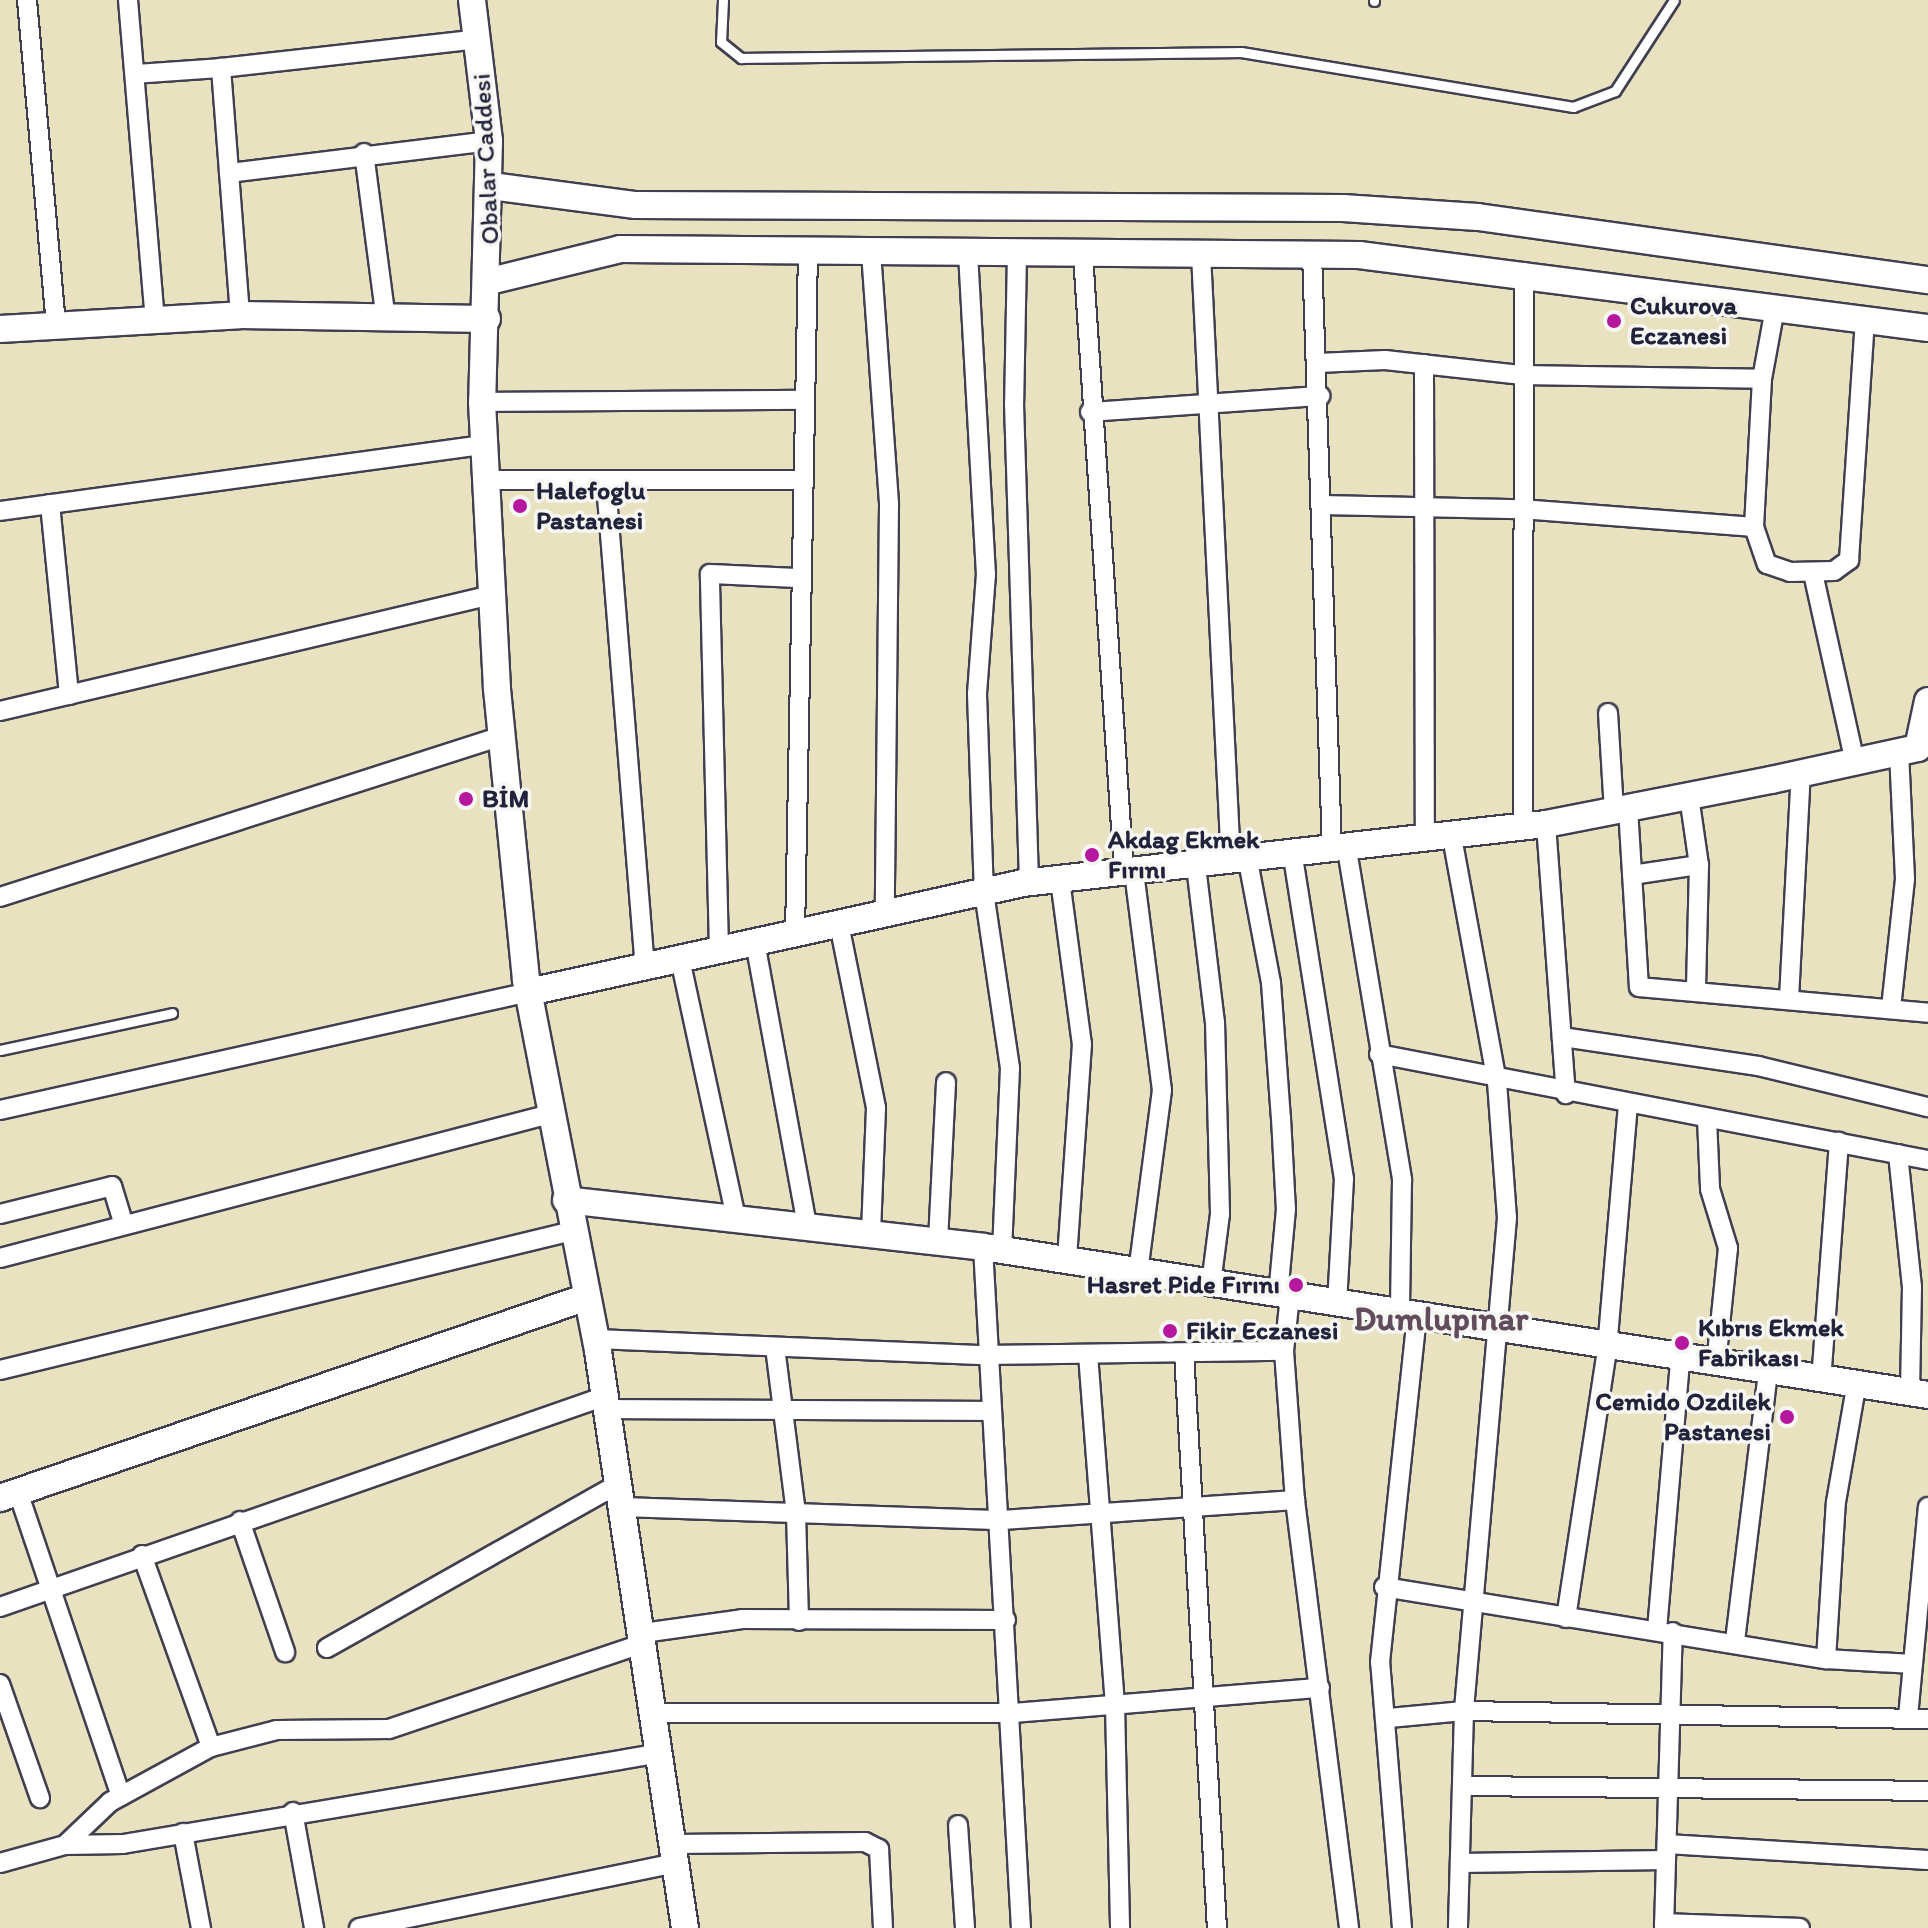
<!DOCTYPE html>
<meta charset="utf-8">
<style>
body{margin:0}
#map{position:relative;width:1928px;height:1928px;overflow:hidden;background:#e9e2c1;font-family:Itim,sans-serif}
div>[style]{position:absolute}
.roads{filter:drop-shadow(2px 0 #403f4f) drop-shadow(-2px 0 #403f4f) drop-shadow(0 2px #403f4f) drop-shadow(0 -2px #403f4f)}
.lane>*{height:9px;margin:-4.5px;padding:0 4.5px;transform-origin:4.5px;border-radius:4.5px;background:#fff}
.street>*{height:18px;margin:-9px;padding:0 9px;transform-origin:9px;border-radius:9px;background:#fff}
.secondary>*{height:26px;margin:-13px;padding:0 13px;transform-origin:13px;border-radius:13px;background:#fff}
.dots>*{width:22px;height:22px;translate:-50% -50%;box-sizing:border-box;border:4px solid #f6f6f2;border-radius:50%}
span{translate:-50% -50%;white-space:nowrap;text-align:center;line-height:1.15;-webkit-text-stroke:7px #f6f6f2;paint-order:stroke}
.street-label{font-size:26px;color:#22223b}
.poi-label{font-size:26px;color:#22223b;font-weight:700}
.left{translate:0 -50%;text-align:left}
.right{translate:-100% -50%;text-align:right}
.district-label{font-size:34px;color:#614c5c;font-weight:700}
</style>
<div id="map">
<div class="roads">
<div class="lane">
<div style="left:723px;top:0;width:42px;rotate:92.7deg"></div>
<div style="left:721px;top:42px;width:26px;rotate:39deg"></div>
<div style="left:741px;top:58px;width:500px;rotate:-0.69deg"></div>
<div style="left:1241px;top:52px;width:337px;rotate:9.4deg"></div>
<div style="left:1573px;top:107px;width:45px;rotate:-20.9deg"></div>
<div style="left:1615px;top:91px;width:108px;rotate:-57deg"></div>
<div style="left:1374px;top:0;width:1px;rotate:90deg"></div>
<div style="left:0;top:1050px;width:176px;rotate:-12.1deg"></div>
</div>
<div class="street">
<div style="left:27px;top:0;width:326px;rotate:84.9deg"></div>
<div style="left:128px;top:0;width:321px;rotate:85.2deg"></div>
<div style="left:135px;top:74px;width:86px;rotate:-4deg"></div>
<div style="left:364px;top:153px;width:161px;rotate:82.5deg"></div>
<div style="left:229px;top:173px;width:262px;rotate:-7deg"></div>
<div style="left:871px;top:252px;width:254px;rotate:85.9deg"></div>
<div style="left:889px;top:505px;width:409px;rotate:90.6deg"></div>
<div style="left:968px;top:253px;width:322px;rotate:86.8deg"></div>
<div style="left:986px;top:574px;width:120px;rotate:94.3deg"></div>
<div style="left:977px;top:694px;width:198px;rotate:88deg"></div>
<div style="left:984px;top:892px;width:178px;rotate:81.6deg"></div>
<div style="left:1010px;top:1068px;width:182px;rotate:92.5deg"></div>
<div style="left:1017px;top:253px;width:151px;rotate:91.1deg"></div>
<div style="left:1014px;top:404px;width:479px;rotate:88.2deg"></div>
<div style="left:1201px;top:254px;width:610px;rotate:87.18deg"></div>
<div style="left:1312px;top:254px;width:598px;rotate:88.08deg"></div>
<div style="left:1083px;top:255px;width:619px;rotate:86.2deg"></div>
<div style="left:1775px;top:308px;width:72px;rotate:100.4deg"></div>
<div style="left:1762px;top:379px;width:148px;rotate:93.1deg"></div>
<div style="left:1754px;top:527px;width:39px;rotate:71deg"></div>
<div style="left:1767px;top:564px;width:24px;rotate:19deg"></div>
<div style="left:1790px;top:572px;width:44px;rotate:-1.3deg"></div>
<div style="left:1834px;top:571px;width:19px;rotate:-36deg"></div>
<div style="left:1849px;top:560px;width:241px;rotate:-86.2deg"></div>
<div style="left:240px;top:315px;width:248px;rotate:-94.4deg"></div>
<div style="left:221px;top:68px;width:259px;rotate:-6.4deg"></div>
<div style="left:1318px;top:363px;width:67px;rotate:-2.6deg"></div>
<div style="left:1385px;top:360px;width:136px;rotate:6.3deg"></div>
<div style="left:1520px;top:375px;width:242px;rotate:0.9deg"></div>
<div style="left:1424px;top:364px;width:476px;rotate:89.9deg"></div>
<div style="left:482px;top:402px;width:320px;rotate:-0.4deg"></div>
<div style="left:1090px;top:412px;width:231px;rotate:-4deg"></div>
<div style="left:486px;top:480px;width:314px"></div>
<div style="left:606px;top:484px;width:485px;rotate:85.4deg"></div>
<div style="left:50px;top:504px;width:192px;rotate:84.3deg"></div>
<div style="left:1322px;top:505px;width:199px;rotate:1.2deg"></div>
<div style="left:1521px;top:509px;width:234px;rotate:4.4deg"></div>
<div style="left:0;top:511px;width:488px;rotate:-7.8deg"></div>
<div style="left:1813px;top:573px;width:194px;rotate:77.5deg"></div>
<div style="left:0;top:711px;width:505px;rotate:-13.27deg"></div>
<div style="left:1608px;top:713px;width:98px;rotate:86.5deg"></div>
<div style="left:1689px;top:796px;width:70px;rotate:81.8deg"></div>
<div style="left:1699px;top:865px;width:122px;rotate:91.4deg"></div>
<div style="left:1628px;top:808px;width:179px;rotate:86.5deg"></div>
<div style="left:1639px;top:987px;width:290px;rotate:5.1deg"></div>
<div style="left:1546px;top:824px;width:271px;rotate:85.8deg"></div>
<div style="left:1523px;top:828px;width:556px;rotate:-89.9deg"></div>
<div style="left:1452px;top:837px;width:249px;rotate:79.6deg"></div>
<div style="left:1497px;top:1082px;width:136px;rotate:85.8deg"></div>
<div style="left:1507px;top:1218px;width:495px;rotate:95deg"></div>
<div style="left:1464px;top:1711px;width:217px;rotate:91.6deg"></div>
<div style="left:1347px;top:850px;width:335px;rotate:80.5deg"></div>
<div style="left:1402px;top:1180px;width:134px;rotate:90.9deg"></div>
<div style="left:1293px;top:857px;width:326px;rotate:81deg"></div>
<div style="left:1344px;top:1179px;width:125px;rotate:93.2deg"></div>
<div style="left:1248px;top:861px;width:124px;rotate:79.3deg"></div>
<div style="left:1271px;top:983px;width:135px;rotate:85.8deg"></div>
<div style="left:1281px;top:1118px;width:91px;rotate:86.9deg"></div>
<div style="left:1286px;top:1209px;width:86px;rotate:95.3deg"></div>
<div style="left:1196px;top:866px;width:157px;rotate:83.1deg"></div>
<div style="left:1215px;top:1022px;width:192px;rotate:88.5deg"></div>
<div style="left:1220px;top:1214px;width:71px;rotate:97.3deg"></div>
<div style="left:1134px;top:872px;width:220px;rotate:82.7deg"></div>
<div style="left:1162px;top:1090px;width:185px;rotate:97.5deg"></div>
<div style="left:1632px;top:875px;width:68px;rotate:-8.5deg"></div>
<div style="left:1060px;top:880px;width:165px;rotate:82.4deg"></div>
<div style="left:1082px;top:1044px;width:218px;rotate:94deg"></div>
<div style="left:0;top:897px;width:527px;rotate:-17.78deg"></div>
<div style="left:839px;top:924px;width:188px;rotate:78.6deg"></div>
<div style="left:876px;top:1108px;width:124px;rotate:92.3deg"></div>
<div style="left:795px;top:934px;width:683px;rotate:-88.91deg"></div>
<div style="left:755px;top:942px;width:288px;rotate:79.6deg"></div>
<div style="left:719px;top:950px;width:376px;rotate:-91.4deg"></div>
<div style="left:710px;top:574px;width:88px;rotate:2.6deg"></div>
<div style="left:680px;top:959px;width:264px;rotate:77.8deg"></div>
<div style="left:1789px;top:999px;width:226px;rotate:-87deg"></div>
<div style="left:1891px;top:1008px;width:130px;rotate:-83.8deg"></div>
<div style="left:1905px;top:879px;width:128px;rotate:-92.7deg"></div>
<div style="left:1562px;top:1037px;width:198px;rotate:8.4deg"></div>
<div style="left:1758px;top:1066px;width:175px;rotate:13.6deg"></div>
<div style="left:1379px;top:1054px;width:559px;rotate:10.93deg"></div>
<div style="left:0;top:1110px;width:542px;rotate:-12.57deg"></div>
<div style="left:1707px;top:1119px;width:70px;rotate:87.5deg"></div>
<div style="left:1710px;top:1189px;width:62px;rotate:73deg"></div>
<div style="left:1728px;top:1248px;width:118px;rotate:95.9deg"></div>
<div style="left:1898px;top:1154px;width:134px;rotate:84deg"></div>
<div style="left:1912px;top:1287px;width:105px;rotate:91.1deg"></div>
<div style="left:0;top:1214px;width:115px;rotate:-14deg"></div>
<div style="left:112px;top:1186px;width:39px;rotate:73deg"></div>
<div style="left:938px;top:1241px;width:159px;rotate:-87.1deg"></div>
<div style="left:983px;top:1247px;width:682px;rotate:86.81deg"></div>
<div style="left:0;top:1258px;width:569px;rotate:-14.67deg"></div>
<div style="left:1290px;top:1296px;width:55px;rotate:96.2deg"></div>
<div style="left:1284px;top:1351px;width:149px;rotate:85.8deg"></div>
<div style="left:1295px;top:1500px;width:431px;rotate:82.8deg"></div>
<div style="left:596px;top:1339px;width:389px;rotate:2.4deg"></div>
<div style="left:985px;top:1355px;width:299px;rotate:-0.8deg"></div>
<div style="left:775px;top:1347px;width:167px;rotate:82.8deg"></div>
<div style="left:796px;top:1513px;width:108px;rotate:88.4deg"></div>
<div style="left:1184px;top:1353px;width:576px;rotate:86.72deg"></div>
<div style="left:1088px;top:1354px;width:352px;rotate:85.6deg"></div>
<div style="left:1115px;top:1705px;width:223px;rotate:88.7deg"></div>
<div style="left:0;top:1370px;width:589px;rotate:-13.66deg"></div>
<div style="left:1821px;top:1381px;width:240px;rotate:-85.7deg"></div>
<div style="left:608px;top:1409px;width:382px;rotate:0.3deg"></div>
<div style="left:18px;top:1492px;width:321px;rotate:71.3deg"></div>
<div style="left:623px;top:1507px;width:379px;rotate:2deg"></div>
<div style="left:1002px;top:1520px;width:294px;rotate:-3.9deg"></div>
<div style="left:240px;top:1521px;width:139px;rotate:71deg"></div>
<div style="left:142px;top:1555px;width:204px;rotate:70.2deg"></div>
<div style="left:1384px;top:1587px;width:448px;rotate:9.3deg"></div>
<div style="left:1826px;top:1659px;width:87px;rotate:3.3deg"></div>
<div style="left:0;top:1607px;width:642px;rotate:-19.2deg"></div>
<div style="left:1566px;top:1618px;width:272px;rotate:-81.3deg"></div>
<div style="left:1607px;top:1349px;width:245px;rotate:-85.1deg"></div>
<div style="left:1657px;top:1630px;width:272px;rotate:-85.1deg"></div>
<div style="left:643px;top:1633px;width:100px;rotate:-8deg"></div>
<div style="left:742px;top:1619px;width:264px;rotate:0.2deg"></div>
<div style="left:1735px;top:1641px;width:270px;rotate:-83deg"></div>
<div style="left:327px;top:1648px;width:336px;rotate:-29.4deg"></div>
<div style="left:1826px;top:1659px;width:157px;rotate:-86.4deg"></div>
<div style="left:1836px;top:1502px;width:117px;rotate:-80.1deg"></div>
<div style="left:0;top:1684px;width:121px;rotate:70.7deg"></div>
<div style="left:654px;top:1713px;width:359px"></div>
<div style="left:1013px;top:1713px;width:308px;rotate:-4.7deg"></div>
<div style="left:1908px;top:1717px;width:211px;rotate:-84.6deg"></div>
<div style="left:1389px;top:1718px;width:75px;rotate:-5.3deg"></div>
<div style="left:1464px;top:1711px;width:464px;rotate:1deg"></div>
<div style="left:1463px;top:1786px;width:465px;rotate:0.6deg"></div>
<div style="left:293px;top:1812px;width:118px;rotate:79.7deg"></div>
<div style="left:958px;top:1825px;width:103px;rotate:86.1deg"></div>
<div style="left:183px;top:1833px;width:97px;rotate:79.3deg"></div>
<div style="left:674px;top:1844px;width:191px;rotate:-0.6deg"></div>
<div style="left:865px;top:1842px;width:16px;rotate:27deg"></div>
<div style="left:879px;top:1849px;width:79px;rotate:87.1deg"></div>
<div style="left:1667px;top:1844px;width:261px;rotate:3.5deg"></div>
<div style="left:65px;top:1845px;width:62px;rotate:-43.7deg"></div>
<div style="left:110px;top:1802px;width:115px;rotate:-28.6deg"></div>
<div style="left:211px;top:1747px;width:68px;rotate:-14.4deg"></div>
<div style="left:277px;top:1730px;width:112px;rotate:-0.5deg"></div>
<div style="left:389px;top:1729px;width:269px;rotate:-18.6deg"></div>
<div style="left:0;top:1863px;width:67px;rotate:-15.5deg"></div>
<div style="left:65px;top:1845px;width:58px;rotate:-1deg"></div>
<div style="left:123px;top:1844px;width:546px;rotate:-9.6deg"></div>
<div style="left:1460px;top:1863px;width:206px;rotate:-0.8deg"></div>
<div style="left:1664px;top:1923px;width:136px;rotate:2.1deg"></div>
<div style="left:359px;top:1928px;width:325px;rotate:-11.6deg"></div>
<div style="left:1402px;top:1928px;width:267px;rotate:-94.7deg"></div>
<div style="left:1380px;top:1662px;width:347px;rotate:-83.9deg"></div>
<div style="left:1664px;top:1928px;width:296px;rotate:-88.3deg"></div>
</div>
<div class="secondary">
<div style="left:472px;top:0;width:142px;rotate:83.1deg"></div>
<div style="left:489px;top:141px;width:261px;rotate:91.5deg"></div>
<div style="left:482px;top:402px;width:287px;rotate:87deg"></div>
<div style="left:497px;top:689px;width:292px;rotate:84.3deg"></div>
<div style="left:526px;top:980px;width:378px;rotate:79deg"></div>
<div style="left:598px;top:1351px;width:584px;rotate:81.43deg"></div>
<div style="left:491px;top:186px;width:146px;rotate:7.5deg"></div>
<div style="left:636px;top:205px;width:707px;rotate:0.24deg"></div>
<div style="left:1343px;top:208px;width:135px;rotate:3.8deg"></div>
<div style="left:1478px;top:217px;width:454px;rotate:8deg"></div>
<div style="left:490px;top:281px;width:134px;rotate:-13.8deg"></div>
<div style="left:620px;top:249px;width:739px;rotate:0.47deg"></div>
<div style="left:1359px;top:255px;width:574px;rotate:7.31deg"></div>
<div style="left:0;top:329px;width:240px;rotate:-3.3deg"></div>
<div style="left:240px;top:315px;width:247px;rotate:0.9deg"></div>
<div style="left:529px;top:992px;width:506px;rotate:-12.44deg"></div>
<div style="left:1023px;top:883px;width:526px;rotate:-6.44deg"></div>
<div style="left:1546px;top:824px;width:229px;rotate:-11.1deg"></div>
<div style="left:1771px;top:780px;width:150px;rotate:-12.3deg"></div>
<div style="left:1918px;top:748px;width:48px;rotate:-78deg"></div>
<div style="left:566px;top:1200px;width:420px;rotate:6.4deg"></div>
<div style="left:983px;top:1247px;width:957px;rotate:8.9deg"></div>
<div style="left:0;top:1498px;width:620px;rotate:-18.9deg"></div>
</div>
</div>
<div class="dots">
<div style="left:1614px;top:321px;background:#b5179e"></div>
<div style="left:520px;top:506px;background:#b5179e"></div>
<div style="left:466px;top:799px;background:#b5179e"></div>
<div style="left:1092px;top:855px;background:#b5179e"></div>
<div style="left:1296px;top:1285px;background:#b5179e"></div>
<div style="left:1170px;top:1331px;background:#b5179e"></div>
<div style="left:1682px;top:1343px;background:#b5179e"></div>
<div style="left:1787px;top:1417px;background:#b5179e"></div>
</div>
<div class="street-label">
<span style="left:486px;top:159px;rotate:-93deg">Obalar Caddesi</span>
</div>
<div class="poi-label">
<span class="left" style="left:1630px;top:321px">Cukurova<br>Eczanesi</span>
<span class="left" style="left:536px;top:506px">Halefoglu<br>Pastanesi</span>
<span class="left" style="left:482px;top:799px">BİM</span>
<span class="left" style="left:1108px;top:855px">Akdag Ekmek<br>Fırını</span>
<span class="right" style="left:1280px;top:1285px">Hasret Pide Fırını</span>
<span class="left" style="left:1698px;top:1343px">Kıbrıs Ekmek<br>Fabrikası</span>
<span class="left" style="left:1186px;top:1331px">Fikir Eczanesi</span>
<span class="right" style="left:1771px;top:1417px">Cemido Ozdilek<br>Pastanesi</span>
</div>
<div class="district-label">
<span style="left:1441px;top:1319px">Dumlupınar</span>
</div>
</div>
